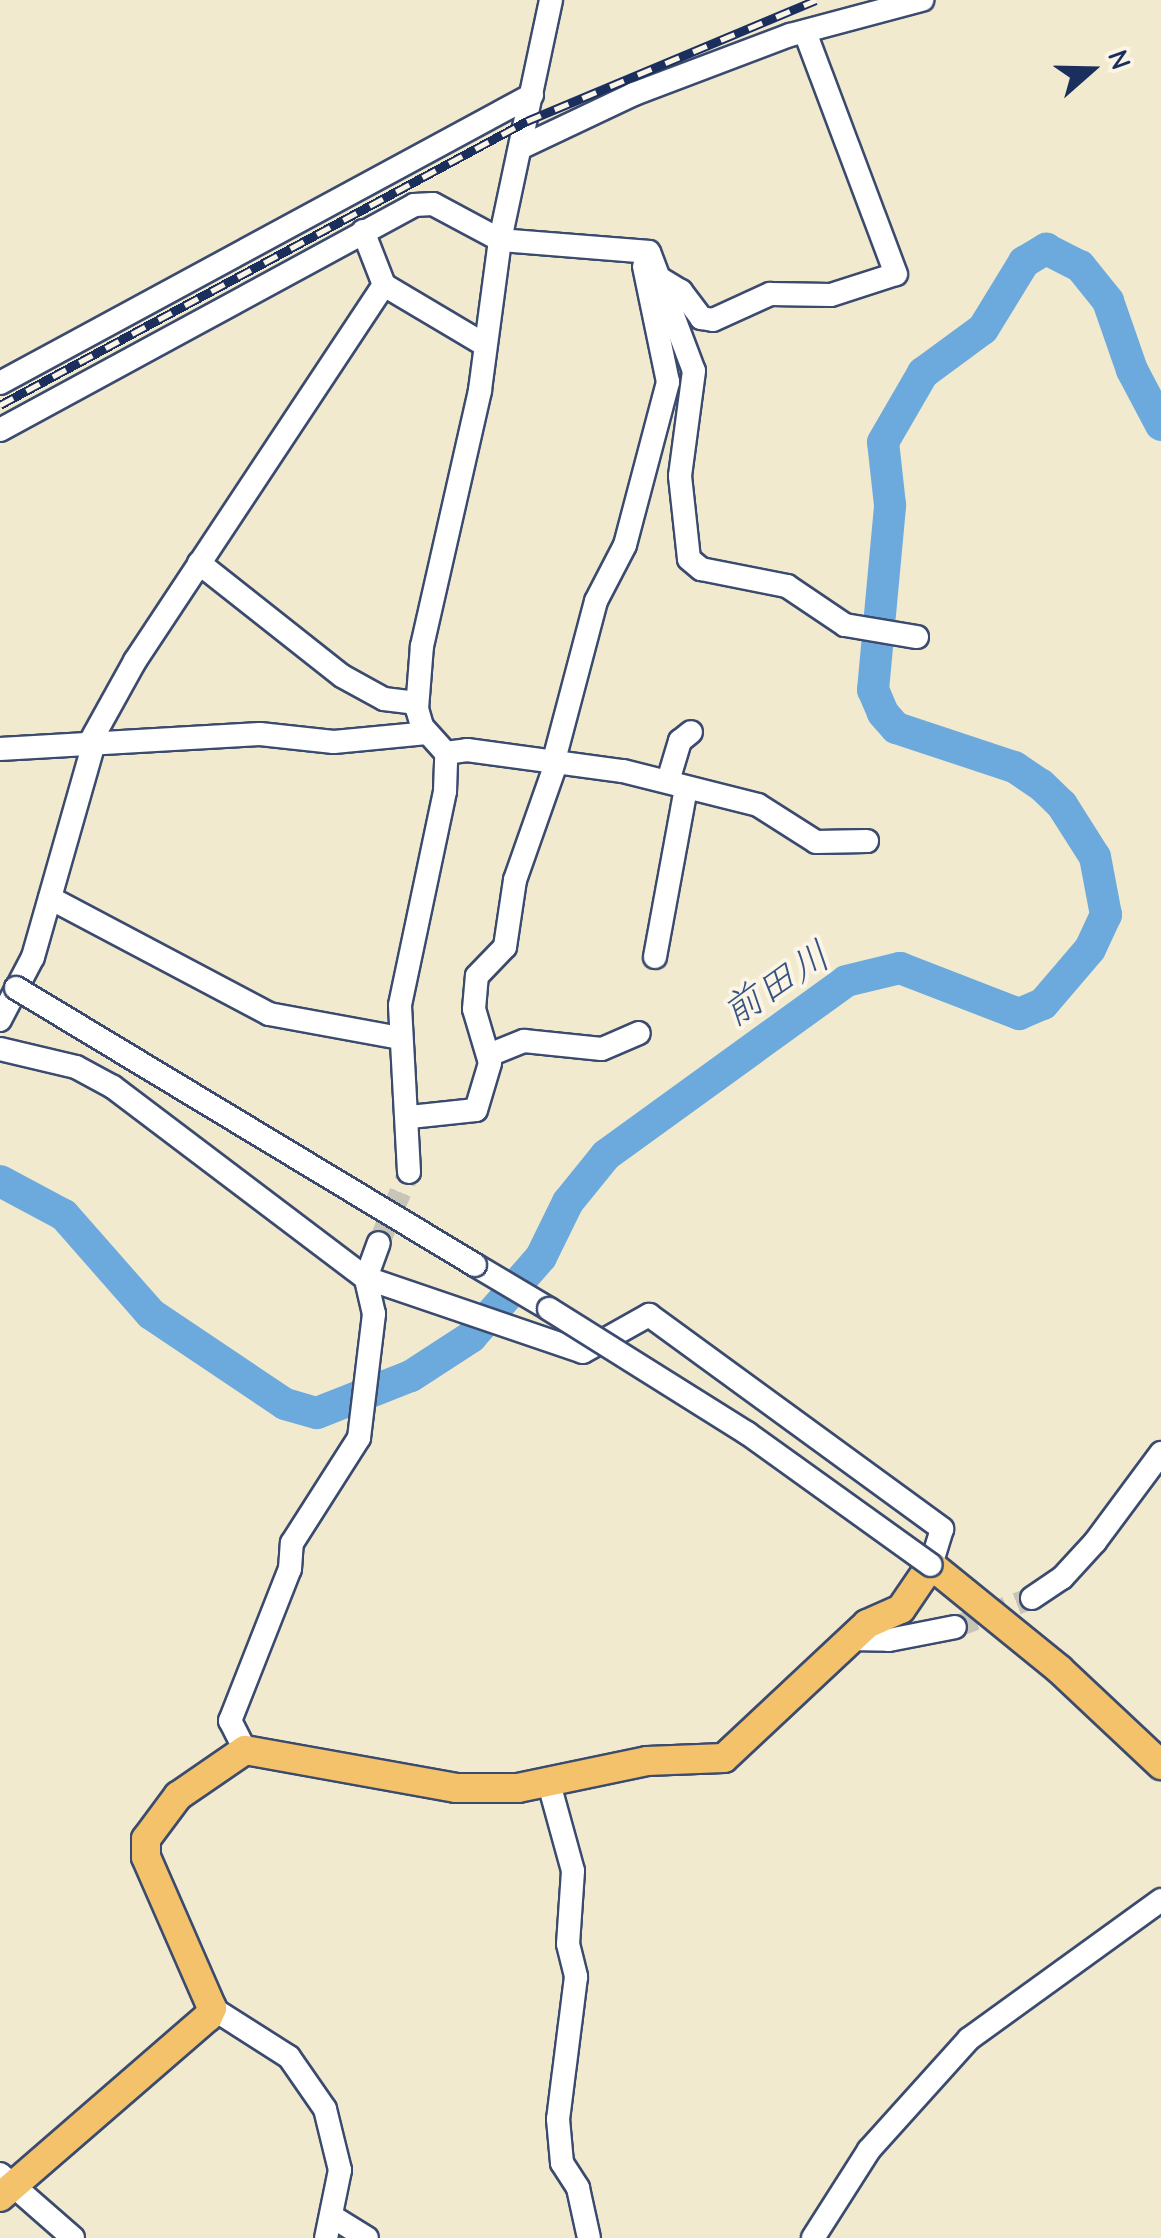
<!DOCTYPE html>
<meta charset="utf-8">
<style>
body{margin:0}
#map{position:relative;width:1161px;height:2238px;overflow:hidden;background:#f1eace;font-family:"Comic Neue","Klee One",sans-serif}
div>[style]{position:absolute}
.river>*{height:32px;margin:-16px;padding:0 16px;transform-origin:16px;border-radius:16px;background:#6caade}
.minor-tunnel>*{height:22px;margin-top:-11px;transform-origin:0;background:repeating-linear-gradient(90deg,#c6c5b8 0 22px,transparent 0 33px)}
.roads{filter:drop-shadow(2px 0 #3b4b6f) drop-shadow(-2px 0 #3b4b6f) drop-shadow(0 2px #3b4b6f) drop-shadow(0 -2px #3b4b6f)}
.minor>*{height:22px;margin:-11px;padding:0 11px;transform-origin:11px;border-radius:11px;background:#fff}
.major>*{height:28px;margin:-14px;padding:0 14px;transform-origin:14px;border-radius:14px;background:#f3c26a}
.rail>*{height:9px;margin-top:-4.5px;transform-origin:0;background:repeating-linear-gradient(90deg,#fcf5e5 0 15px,#1b2f5e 0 30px);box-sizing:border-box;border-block:2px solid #1b2f5e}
.bridges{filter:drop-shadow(2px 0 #3b4b6f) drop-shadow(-2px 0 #3b4b6f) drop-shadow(0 2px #3b4b6f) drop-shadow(0 -2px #3b4b6f)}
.minor-bridge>*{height:22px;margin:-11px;padding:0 11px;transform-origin:11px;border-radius:11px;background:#fff}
span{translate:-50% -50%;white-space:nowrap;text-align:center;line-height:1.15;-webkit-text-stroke:8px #fcf5e5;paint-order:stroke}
.water-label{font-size:40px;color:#335484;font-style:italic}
.north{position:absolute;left:1041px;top:20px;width:100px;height:100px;-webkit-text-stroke:8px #fcf5e5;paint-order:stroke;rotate:70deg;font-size:28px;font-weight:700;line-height:40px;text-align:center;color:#1b2f5e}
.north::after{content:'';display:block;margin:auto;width:35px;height:45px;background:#1b2f5e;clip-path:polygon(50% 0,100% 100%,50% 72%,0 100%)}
</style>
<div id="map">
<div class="river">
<div style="left:0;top:1181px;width:72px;rotate:28deg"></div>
<div style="left:64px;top:1215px;width:132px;rotate:48.7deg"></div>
<div style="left:151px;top:1314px;width:161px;rotate:33.9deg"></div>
<div style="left:285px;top:1404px;width:33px;rotate:16deg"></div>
<div style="left:317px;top:1413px;width:101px;rotate:-21.5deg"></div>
<div style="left:411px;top:1376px;width:72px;rotate:-33deg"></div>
<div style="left:471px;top:1337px;width:106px;rotate:-48.8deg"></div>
<div style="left:541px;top:1257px;width:61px;rotate:-63.9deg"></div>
<div style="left:568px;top:1202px;width:60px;rotate:-51deg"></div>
<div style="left:606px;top:1155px;width:296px;rotate:-35.9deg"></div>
<div style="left:846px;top:981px;width:56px;rotate:-13.5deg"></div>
<div style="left:900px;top:968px;width:128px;rotate:21.1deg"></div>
<div style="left:1019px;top:1014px;width:26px;rotate:-23deg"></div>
<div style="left:1043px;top:1004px;width:72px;rotate:-49.5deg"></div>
<div style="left:1090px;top:949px;width:38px;rotate:-65deg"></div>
<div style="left:1106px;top:915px;width:59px;rotate:-100.7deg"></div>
<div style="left:1095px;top:857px;width:62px;rotate:-122.4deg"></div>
<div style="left:1062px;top:805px;width:29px;rotate:-136deg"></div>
<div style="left:1041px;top:785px;width:32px;rotate:-146deg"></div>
<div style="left:1014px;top:767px;width:124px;rotate:-161.7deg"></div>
<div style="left:896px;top:728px;width:20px;rotate:-131deg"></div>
<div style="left:883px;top:713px;width:25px;rotate:-113deg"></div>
<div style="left:873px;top:690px;width:186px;rotate:-84.7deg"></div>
<div style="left:890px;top:505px;width:63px;rotate:-96.3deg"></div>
<div style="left:883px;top:442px;width:80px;rotate:-59.9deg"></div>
<div style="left:923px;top:373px;width:74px;rotate:-36.3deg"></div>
<div style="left:983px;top:329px;width:79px;rotate:-58.5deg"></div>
<div style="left:1024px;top:262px;width:26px;rotate:-31deg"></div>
<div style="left:1046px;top:249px;width:38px;rotate:27deg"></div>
<div style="left:1080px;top:266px;width:45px;rotate:51.3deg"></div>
<div style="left:1108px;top:301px;width:73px;rotate:70.8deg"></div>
<div style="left:1132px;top:370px;width:62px;rotate:62.2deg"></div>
</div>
<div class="minor-tunnel">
<div style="left:379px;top:1243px;width:77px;rotate:-67.1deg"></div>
<div style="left:955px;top:1627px;width:82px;rotate:-20.6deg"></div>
</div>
<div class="roads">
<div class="minor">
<div style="left:522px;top:147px;width:124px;rotate:-25.3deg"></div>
<div style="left:634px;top:94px;width:167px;rotate:-20.7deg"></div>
<div style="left:790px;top:35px;width:137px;rotate:-14.9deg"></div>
<div style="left:363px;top:231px;width:58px;rotate:68.7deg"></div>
<div style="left:384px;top:285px;width:117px;rotate:30.7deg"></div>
<div style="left:659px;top:278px;width:26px;rotate:31deg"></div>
<div style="left:681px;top:291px;width:34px;rotate:53deg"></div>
<div style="left:701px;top:318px;width:12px;rotate:9deg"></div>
<div style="left:713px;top:320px;width:63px;rotate:-24.5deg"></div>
<div style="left:770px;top:294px;width:61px;rotate:0.9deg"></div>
<div style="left:831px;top:295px;width:68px;rotate:-17.9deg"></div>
<div style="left:896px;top:274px;width:259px;rotate:-110.6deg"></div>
<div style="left:0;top:383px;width:605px;rotate:-28.43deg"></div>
<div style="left:0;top:430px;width:471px;rotate:-28.5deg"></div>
<div style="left:414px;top:205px;width:19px;rotate:-3deg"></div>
<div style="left:433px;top:204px;width:76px;rotate:28.2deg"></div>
<div style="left:500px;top:240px;width:149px;rotate:4.6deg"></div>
<div style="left:649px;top:252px;width:127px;rotate:69.3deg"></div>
<div style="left:694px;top:371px;width:106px;rotate:97.6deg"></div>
<div style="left:680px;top:476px;width:83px;rotate:83.8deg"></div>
<div style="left:689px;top:559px;width:16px;rotate:40deg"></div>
<div style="left:701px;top:569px;width:88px;rotate:11.2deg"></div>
<div style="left:787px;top:586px;width:70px;rotate:33.9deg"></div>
<div style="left:845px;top:625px;width:73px;rotate:9.5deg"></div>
<div style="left:199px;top:563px;width:182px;rotate:38.3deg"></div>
<div style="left:342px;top:676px;width:48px;rotate:28.7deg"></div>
<div style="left:384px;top:699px;width:33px;rotate:7deg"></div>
<div style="left:89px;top:744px;width:95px;rotate:-61deg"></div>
<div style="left:135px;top:661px;width:451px;rotate:-56.5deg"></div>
<div style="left:0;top:749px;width:260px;rotate:-3.3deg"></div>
<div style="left:260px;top:734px;width:74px;rotate:6.2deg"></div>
<div style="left:334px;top:742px;width:93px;rotate:-5.5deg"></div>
<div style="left:446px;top:753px;width:21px;rotate:-8deg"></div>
<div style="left:467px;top:750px;width:157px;rotate:7.7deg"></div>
<div style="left:623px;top:771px;width:139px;rotate:14.1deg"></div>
<div style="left:758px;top:805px;width:69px;rotate:32.5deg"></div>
<div style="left:816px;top:842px;width:51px;rotate:-1.1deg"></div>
<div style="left:554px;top:760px;width:164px;rotate:-75.2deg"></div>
<div style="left:596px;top:601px;width:63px;rotate:-62.6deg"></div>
<div style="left:625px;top:545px;width:169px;rotate:-75.2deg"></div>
<div style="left:668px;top:382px;width:118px;rotate:-101.7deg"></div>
<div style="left:668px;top:781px;width:42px;rotate:-73.3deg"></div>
<div style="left:680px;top:741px;width:14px;rotate:-39deg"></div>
<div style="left:50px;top:898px;width:248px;rotate:27.9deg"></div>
<div style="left:269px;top:1014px;width:133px;rotate:10.4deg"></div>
<div style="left:655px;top:957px;width:172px;rotate:-79.6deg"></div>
<div style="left:0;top:1020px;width:71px;rotate:-62.4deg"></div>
<div style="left:33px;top:957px;width:223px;rotate:-74.1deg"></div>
<div style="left:0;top:1049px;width:78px;rotate:13.3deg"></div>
<div style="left:76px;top:1067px;width:42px;rotate:28.4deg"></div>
<div style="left:113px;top:1087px;width:317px;rotate:37.1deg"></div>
<div style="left:366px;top:1278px;width:229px;rotate:18.8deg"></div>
<div style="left:583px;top:1352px;width:76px;rotate:-29.3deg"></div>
<div style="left:649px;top:1315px;width:363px;rotate:36.1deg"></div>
<div style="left:942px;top:1529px;width:38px;rotate:107deg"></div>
<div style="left:489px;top:1055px;width:38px;rotate:-22deg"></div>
<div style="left:524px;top:1041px;width:78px;rotate:5.9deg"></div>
<div style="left:602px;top:1049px;width:40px;rotate:-23.4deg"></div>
<div style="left:410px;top:1117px;width:66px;rotate:-6.1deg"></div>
<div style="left:476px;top:1110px;width:49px;rotate:-73.4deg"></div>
<div style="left:490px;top:1063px;width:56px;rotate:-106.5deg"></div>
<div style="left:474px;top:1009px;width:33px;rotate:-85deg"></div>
<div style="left:477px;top:976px;width:40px;rotate:-46deg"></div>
<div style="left:505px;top:947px;width:68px;rotate:-81.5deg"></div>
<div style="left:515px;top:880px;width:126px;rotate:-70.6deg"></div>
<div style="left:409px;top:1172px;width:167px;rotate:-93.1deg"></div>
<div style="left:400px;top:1005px;width:219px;rotate:-78.1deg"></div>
<div style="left:445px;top:791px;width:38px;rotate:-88deg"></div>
<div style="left:446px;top:753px;width:36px;rotate:-132deg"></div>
<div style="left:422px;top:726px;width:18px;rotate:-106deg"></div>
<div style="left:417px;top:709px;width:63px;rotate:-85.5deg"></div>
<div style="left:422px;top:646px;width:262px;rotate:-77.2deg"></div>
<div style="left:480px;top:390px;width:151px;rotate:-82.4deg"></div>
<div style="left:500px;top:240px;width:245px;rotate:-78deg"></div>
<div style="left:475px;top:1265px;width:86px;rotate:30.7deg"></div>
<div style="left:1032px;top:1598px;width:36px;rotate:-34deg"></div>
<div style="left:1062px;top:1578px;width:49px;rotate:-47.5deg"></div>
<div style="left:1095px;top:1542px;width:111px;rotate:-53.4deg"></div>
<div style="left:850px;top:1639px;width:39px;rotate:1deg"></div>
<div style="left:889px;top:1640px;width:67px;rotate:-11.1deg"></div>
<div style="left:245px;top:1750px;width:33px;rotate:-117deg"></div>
<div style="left:230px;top:1721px;width:163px;rotate:-68.5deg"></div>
<div style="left:290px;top:1569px;width:26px;rotate:-86deg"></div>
<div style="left:292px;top:1543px;width:125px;rotate:-57.5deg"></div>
<div style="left:359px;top:1438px;width:125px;rotate:-83.1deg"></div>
<div style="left:374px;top:1314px;width:37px;rotate:-103deg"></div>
<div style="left:366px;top:1278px;width:37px;rotate:-70deg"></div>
<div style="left:548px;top:1780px;width:94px;rotate:74.6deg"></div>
<div style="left:573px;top:1871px;width:73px;rotate:93.9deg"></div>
<div style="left:568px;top:1944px;width:34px;rotate:76deg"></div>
<div style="left:576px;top:1977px;width:143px;rotate:97.2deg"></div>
<div style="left:558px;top:2119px;width:44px;rotate:84.8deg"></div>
<div style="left:562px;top:2163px;width:30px;rotate:57deg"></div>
<div style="left:578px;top:2188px;width:51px;rotate:77.6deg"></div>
<div style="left:212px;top:2008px;width:91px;rotate:32.5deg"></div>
<div style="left:289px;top:2057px;width:63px;rotate:55.3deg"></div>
<div style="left:325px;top:2109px;width:63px;rotate:76.2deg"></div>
<div style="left:340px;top:2170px;width:69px;rotate:101.6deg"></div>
<div style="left:0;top:2174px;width:97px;rotate:41.2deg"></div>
<div style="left:333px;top:2217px;width:40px;rotate:32deg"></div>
<div style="left:813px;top:2238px;width:104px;rotate:-57.5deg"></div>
<div style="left:869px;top:2150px;width:149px;rotate:-48deg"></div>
<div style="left:969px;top:2039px;width:237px;rotate:-35.9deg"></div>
</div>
<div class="major">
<div style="left:0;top:2197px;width:275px;rotate:-40.9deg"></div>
<div style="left:208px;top:2017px;width:10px;rotate:-66deg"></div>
<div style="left:212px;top:2008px;width:165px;rotate:-113.6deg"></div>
<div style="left:146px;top:1857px;width:18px;rotate:-90deg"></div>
<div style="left:146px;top:1839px;width:54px;rotate:-53.3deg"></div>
<div style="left:178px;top:1796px;width:81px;rotate:-34.5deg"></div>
<div style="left:245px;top:1750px;width:214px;rotate:10.2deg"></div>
<div style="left:456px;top:1788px;width:62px"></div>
<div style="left:518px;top:1788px;width:132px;rotate:-11.8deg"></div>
<div style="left:647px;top:1761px;width:77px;rotate:-2.2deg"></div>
<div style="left:724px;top:1758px;width:196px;rotate:-43.1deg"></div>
<div style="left:867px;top:1624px;width:37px;rotate:-24deg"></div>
<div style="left:901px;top:1609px;width:53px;rotate:-55.7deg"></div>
<div style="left:931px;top:1565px;width:166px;rotate:39.1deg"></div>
<div style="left:1060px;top:1670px;width:139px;rotate:43.2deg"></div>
</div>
</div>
<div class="rail">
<div style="left:0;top:405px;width:599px;rotate:-28.32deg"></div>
<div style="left:527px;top:121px;width:313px;rotate:-22.7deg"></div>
</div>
<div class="bridges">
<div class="minor-bridge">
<div style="left:16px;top:988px;width:536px;rotate:31.11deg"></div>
<div style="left:549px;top:1309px;width:234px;rotate:32.1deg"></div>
<div style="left:747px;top:1433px;width:226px;rotate:35.7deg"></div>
</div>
</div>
<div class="water-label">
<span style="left:776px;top:984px;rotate:-33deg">前田川</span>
</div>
<div class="north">N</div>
</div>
